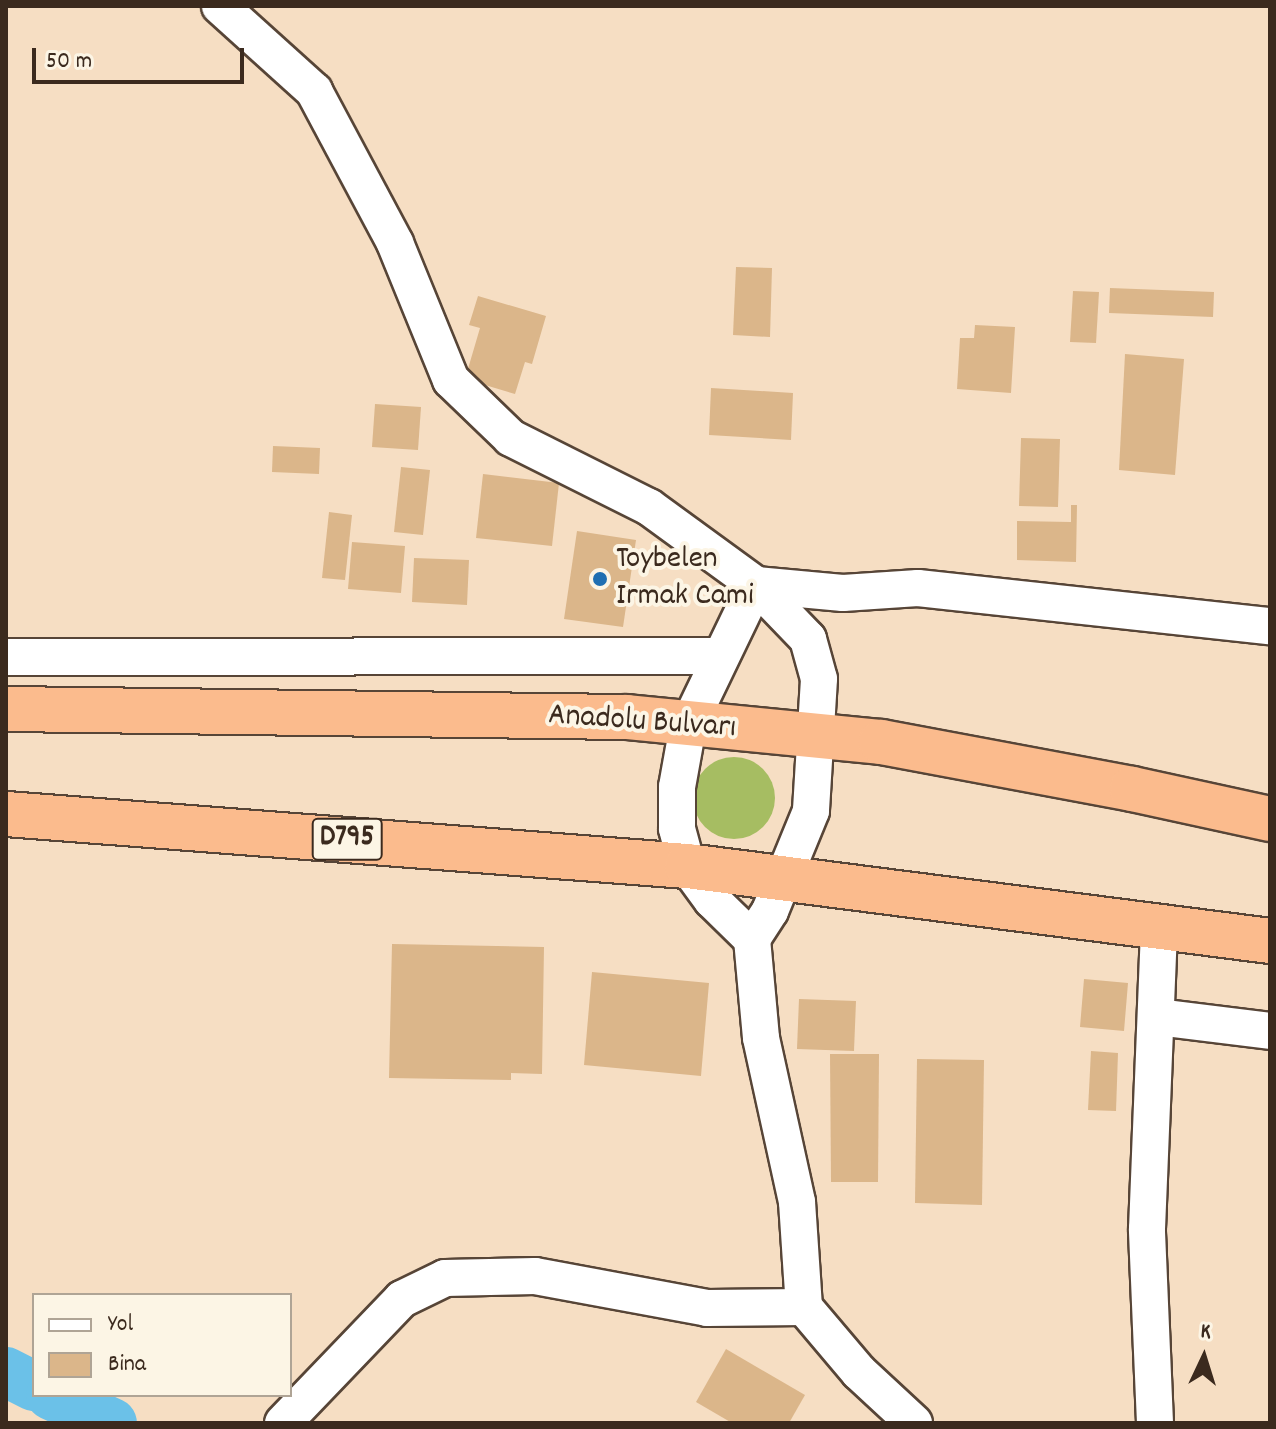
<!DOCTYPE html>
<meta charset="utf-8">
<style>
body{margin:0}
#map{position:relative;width:1276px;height:1429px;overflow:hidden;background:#f6dec3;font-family:Dekko,sans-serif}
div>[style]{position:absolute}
.green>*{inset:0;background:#a6bd62}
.round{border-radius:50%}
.river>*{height:50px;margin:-25px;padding:0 25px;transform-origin:25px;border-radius:25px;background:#6bc1e8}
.building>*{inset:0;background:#dbb68a}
.roads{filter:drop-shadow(2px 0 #574537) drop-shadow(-2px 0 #574537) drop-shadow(0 2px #574537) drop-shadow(0 -2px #574537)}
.minor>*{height:36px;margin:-18px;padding:0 18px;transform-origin:18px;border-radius:18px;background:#fff}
.highway>*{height:44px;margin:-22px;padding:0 22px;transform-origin:22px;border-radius:22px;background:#fbbb8d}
.dots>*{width:22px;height:22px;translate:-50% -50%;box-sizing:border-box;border:4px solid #fcf5e5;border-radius:50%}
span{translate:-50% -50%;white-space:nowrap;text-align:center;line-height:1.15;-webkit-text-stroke:8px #fcf5e5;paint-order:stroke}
.shield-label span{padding:2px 6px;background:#fcf5e5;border:2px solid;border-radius:6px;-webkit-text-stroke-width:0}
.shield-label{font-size:30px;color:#3b2a1e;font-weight:700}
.poi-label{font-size:32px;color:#3b2a1e}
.left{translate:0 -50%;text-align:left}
.street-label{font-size:32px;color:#3b2a1e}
.frame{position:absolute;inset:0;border:8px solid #3b2a1e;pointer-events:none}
.legend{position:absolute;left:32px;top:1293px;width:260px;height:104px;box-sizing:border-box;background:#fcf5e5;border:2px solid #afa495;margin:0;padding:10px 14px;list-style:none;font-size:24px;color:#3b2a1e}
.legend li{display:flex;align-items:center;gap:16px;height:40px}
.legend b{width:40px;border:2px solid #afa495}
.north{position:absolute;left:1164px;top:1317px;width:80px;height:80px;-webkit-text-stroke:6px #fcf5e5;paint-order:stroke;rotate:4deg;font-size:22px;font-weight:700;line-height:32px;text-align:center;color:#3b2a1e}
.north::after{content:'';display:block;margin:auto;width:28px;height:36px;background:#3b2a1e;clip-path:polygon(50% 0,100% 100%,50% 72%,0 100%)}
.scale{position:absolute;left:32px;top:48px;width:212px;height:36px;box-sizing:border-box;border:4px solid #3b2a1e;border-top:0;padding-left:10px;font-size:24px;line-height:28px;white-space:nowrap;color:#3b2a1e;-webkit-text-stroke:6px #fcf5e5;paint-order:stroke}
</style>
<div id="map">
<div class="green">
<div class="round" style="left:693px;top:757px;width:82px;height:82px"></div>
</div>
<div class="river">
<div style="left:6px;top:1372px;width:31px;rotate:27deg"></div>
<div style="left:51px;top:1395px;width:67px;rotate:24.7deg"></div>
</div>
<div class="building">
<div style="clip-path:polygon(736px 267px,772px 268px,770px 337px,733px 335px)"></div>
<div style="clip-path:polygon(1110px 288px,1214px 292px,1213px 317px,1109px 313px)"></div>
<div style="clip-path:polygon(1073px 291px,1099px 292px,1096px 343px,1070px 342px)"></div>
<div style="clip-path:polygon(478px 296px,546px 316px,532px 364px,525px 362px,515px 394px,465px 379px,480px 328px,469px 325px)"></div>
<div style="clip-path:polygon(975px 325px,1015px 327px,1011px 393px,957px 389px,960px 338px,974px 338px)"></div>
<div style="clip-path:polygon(1125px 354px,1184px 359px,1175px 475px,1119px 470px)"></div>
<div style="clip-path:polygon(711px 388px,793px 393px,791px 440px,709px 435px)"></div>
<div style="clip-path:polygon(375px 404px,421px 407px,418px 450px,372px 447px)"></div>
<div style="clip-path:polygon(1021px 438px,1060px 439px,1058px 507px,1019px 506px)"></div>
<div style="clip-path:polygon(273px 446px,320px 448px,319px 474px,272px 472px)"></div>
<div style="clip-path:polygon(401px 467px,430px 470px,423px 535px,394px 532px)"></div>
<div style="clip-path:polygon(483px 474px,559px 483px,552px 546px,476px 538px)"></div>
<div style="clip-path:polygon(1071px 505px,1077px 505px,1076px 562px,1017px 560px,1017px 521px,1071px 522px)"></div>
<div style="clip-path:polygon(329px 512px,352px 515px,345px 580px,322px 578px)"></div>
<div style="clip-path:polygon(577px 531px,636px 540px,623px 627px,564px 619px)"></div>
<div style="clip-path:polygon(352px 542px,405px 546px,401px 593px,348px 589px)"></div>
<div style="clip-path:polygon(414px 558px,469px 560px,467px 605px,412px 602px)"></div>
<div style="clip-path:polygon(392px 944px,544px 947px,542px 1074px,511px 1073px,511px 1080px,389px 1078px)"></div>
<div style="clip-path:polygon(592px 972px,709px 983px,701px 1076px,584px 1065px)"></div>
<div style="clip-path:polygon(1084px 979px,1128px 983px,1124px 1031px,1080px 1027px)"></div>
<div style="clip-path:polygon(799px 999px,856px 1001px,854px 1051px,797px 1049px)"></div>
<div style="clip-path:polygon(1091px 1051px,1118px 1053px,1116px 1111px,1088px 1110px)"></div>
<div style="clip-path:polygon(830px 1054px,879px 1054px,878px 1182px,831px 1182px)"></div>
<div style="clip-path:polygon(917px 1059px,984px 1060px,982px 1205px,915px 1203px)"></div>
<div style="clip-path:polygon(726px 1349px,805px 1395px,789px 1423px,732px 1423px,696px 1402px)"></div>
</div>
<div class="roads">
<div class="minor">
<div style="left:220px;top:6px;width:127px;rotate:42.1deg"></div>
<div style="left:314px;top:91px;width:172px;rotate:61.9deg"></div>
<div style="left:395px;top:243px;width:148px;rotate:67.8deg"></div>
<div style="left:451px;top:380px;width:83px;rotate:44deg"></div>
<div style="left:511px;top:438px;width:154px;rotate:26.6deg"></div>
<div style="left:649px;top:507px;width:132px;rotate:36.1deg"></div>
<div style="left:756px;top:585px;width:75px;rotate:46.1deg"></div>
<div style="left:808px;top:639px;width:41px;rotate:74.6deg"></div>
<div style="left:819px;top:679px;width:132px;rotate:93.5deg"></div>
<div style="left:811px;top:811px;width:108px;rotate:112.3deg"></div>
<div style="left:770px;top:911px;width:33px;rotate:123deg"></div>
<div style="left:752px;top:939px;width:99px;rotate:84.8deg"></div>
<div style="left:761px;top:1038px;width:168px;rotate:77.6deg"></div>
<div style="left:797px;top:1202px;width:105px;rotate:86.2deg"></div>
<div style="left:804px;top:1307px;width:85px;rotate:49.8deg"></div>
<div style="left:859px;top:1372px;width:75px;rotate:42.8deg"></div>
<div style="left:756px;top:585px;width:87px;rotate:5.3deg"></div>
<div style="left:843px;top:593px;width:75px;rotate:-3.8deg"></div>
<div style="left:918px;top:588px;width:354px;rotate:6.2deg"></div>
<div style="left:6px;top:657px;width:714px;rotate:-0.08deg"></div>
<div style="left:752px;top:939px;width:56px;rotate:-135.7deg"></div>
<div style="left:712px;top:900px;width:42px;rotate:-126.3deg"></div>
<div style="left:687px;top:866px;width:39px;rotate:-105deg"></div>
<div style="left:677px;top:828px;width:41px;rotate:-90deg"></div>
<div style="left:677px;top:787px;width:62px;rotate:-79.8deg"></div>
<div style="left:688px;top:726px;width:157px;rotate:-64.3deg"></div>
<div style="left:1158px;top:1017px;width:113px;rotate:7.1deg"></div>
<div style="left:283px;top:1423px;width:172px;rotate:-46.2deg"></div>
<div style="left:402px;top:1299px;width:48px;rotate:-26deg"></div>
<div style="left:445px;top:1278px;width:90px;rotate:-1.3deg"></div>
<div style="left:535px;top:1276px;width:175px;rotate:10.5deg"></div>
<div style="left:707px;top:1308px;width:97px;rotate:-0.6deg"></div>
<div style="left:1155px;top:1423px;width:194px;rotate:-92.4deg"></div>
<div style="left:1147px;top:1229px;width:305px;rotate:-87.7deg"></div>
</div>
<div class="highway">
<div style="left:6px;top:709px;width:621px;rotate:0.74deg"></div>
<div style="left:627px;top:717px;width:255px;rotate:5.6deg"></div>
<div style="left:881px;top:742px;width:255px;rotate:10.6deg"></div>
<div style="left:1132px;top:789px;width:141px;rotate:12.3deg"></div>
<div style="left:6px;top:814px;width:683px;rotate:4.37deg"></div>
<div style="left:687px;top:866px;width:588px;rotate:7.33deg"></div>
</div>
</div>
<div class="dots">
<div style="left:600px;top:579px;background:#1f6fb2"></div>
</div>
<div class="shield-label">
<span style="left:347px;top:839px">D795</span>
</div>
<div class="poi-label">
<span class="left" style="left:616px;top:579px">Toybelen<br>Irmak Cami</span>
</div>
<div class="street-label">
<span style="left:642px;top:723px;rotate:4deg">Anadolu Bulvarı</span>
</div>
<div class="frame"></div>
<ul class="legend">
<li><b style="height:10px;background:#fff"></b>Yol</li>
<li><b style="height:22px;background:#dbb68a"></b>Bina</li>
</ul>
<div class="north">K</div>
<div class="scale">50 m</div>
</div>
